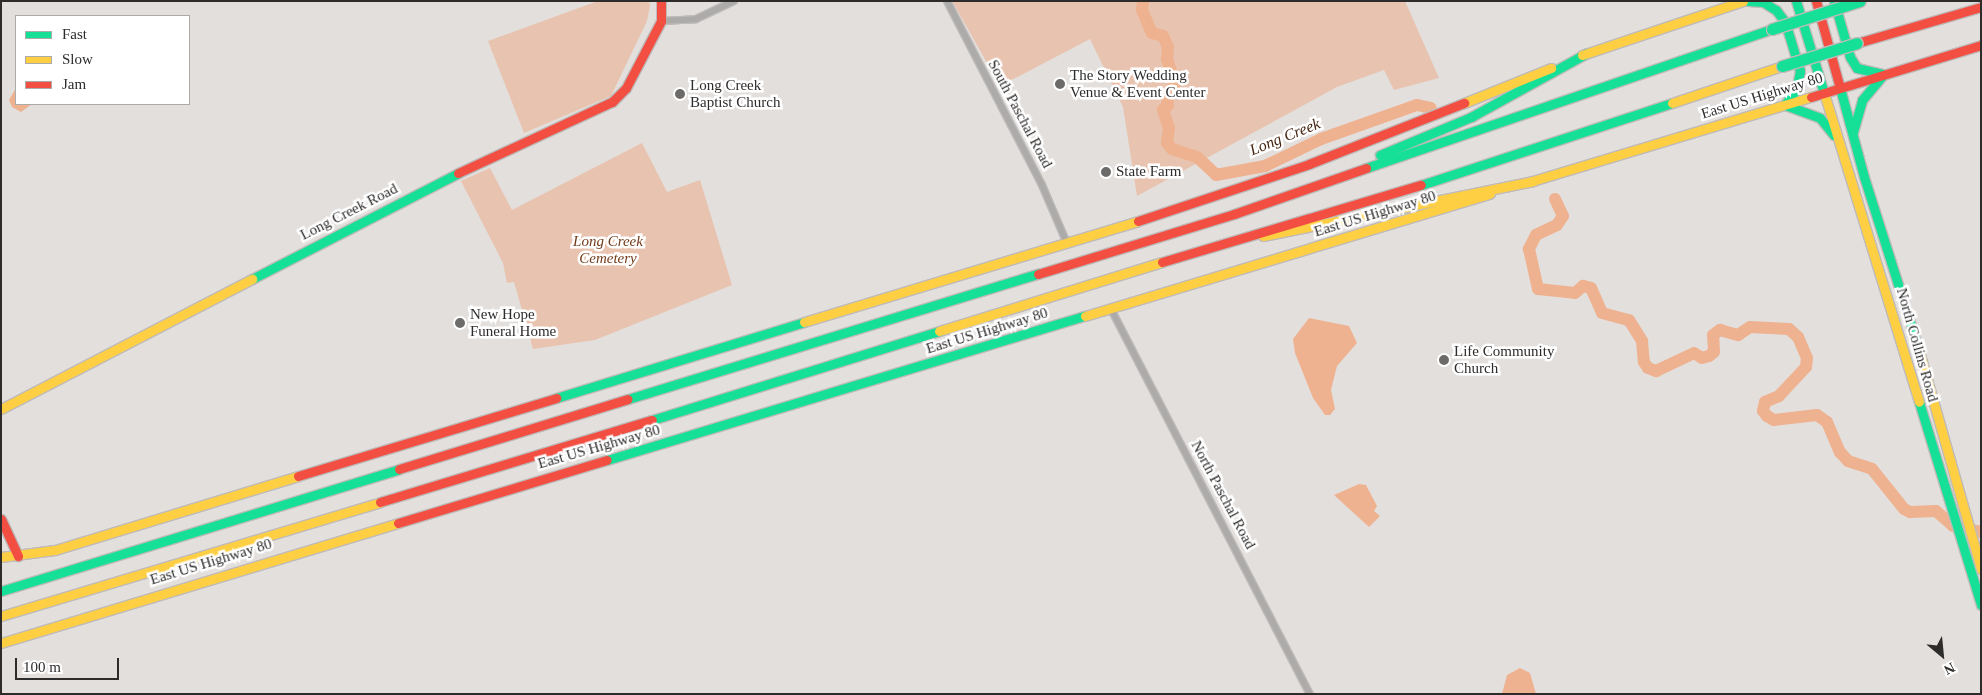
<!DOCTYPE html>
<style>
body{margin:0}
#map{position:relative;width:1982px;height:695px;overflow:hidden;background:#e3dfdd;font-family:Georgia,serif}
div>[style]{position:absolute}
.green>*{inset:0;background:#e8c3af}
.water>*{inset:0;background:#efb290}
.river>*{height:12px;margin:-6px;padding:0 6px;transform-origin:6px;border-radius:6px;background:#efb290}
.roads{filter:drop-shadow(1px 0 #bebbba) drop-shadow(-1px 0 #bebbba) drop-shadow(0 1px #bebbba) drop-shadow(0 -1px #bebbba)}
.street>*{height:6px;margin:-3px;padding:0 3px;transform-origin:3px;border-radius:3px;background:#adabaa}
.fast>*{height:9px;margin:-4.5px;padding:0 4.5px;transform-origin:4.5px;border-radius:4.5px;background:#16e098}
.slow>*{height:9px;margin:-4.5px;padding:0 4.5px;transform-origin:4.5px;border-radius:4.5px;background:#ffcf43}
.jam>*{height:9px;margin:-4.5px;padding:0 4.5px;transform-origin:4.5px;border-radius:4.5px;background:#f24e42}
.bridges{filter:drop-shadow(1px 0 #bebbba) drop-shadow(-1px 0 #bebbba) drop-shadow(0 1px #bebbba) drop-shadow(0 -1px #bebbba)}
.fast-bridge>*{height:11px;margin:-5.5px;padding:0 5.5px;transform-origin:5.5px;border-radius:5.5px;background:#16e098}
.dots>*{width:14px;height:14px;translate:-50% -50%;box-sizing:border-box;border:2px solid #fff;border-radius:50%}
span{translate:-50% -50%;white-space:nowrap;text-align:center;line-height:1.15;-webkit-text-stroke:5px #fff;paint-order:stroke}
.poi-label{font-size:15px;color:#2e2c2b}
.left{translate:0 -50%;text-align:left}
.street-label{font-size:15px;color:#2e2c2b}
.park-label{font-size:15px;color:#713a18;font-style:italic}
.water-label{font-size:16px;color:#462410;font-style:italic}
.frame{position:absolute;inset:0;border:2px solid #2e2c2b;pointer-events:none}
.legend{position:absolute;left:15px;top:15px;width:175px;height:90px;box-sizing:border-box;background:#fff;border:1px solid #ababaa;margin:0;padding:6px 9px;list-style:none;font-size:15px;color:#2e2c2b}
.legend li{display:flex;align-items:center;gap:10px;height:25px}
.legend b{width:25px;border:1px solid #ababaa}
.north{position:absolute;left:1917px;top:630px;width:50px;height:50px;-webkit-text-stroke:4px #fff;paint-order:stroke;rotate:152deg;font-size:14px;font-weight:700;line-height:20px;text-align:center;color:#2e2c2b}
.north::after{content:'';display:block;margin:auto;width:18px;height:22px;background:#2e2c2b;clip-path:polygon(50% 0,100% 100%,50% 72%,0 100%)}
.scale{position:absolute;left:15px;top:658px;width:104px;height:22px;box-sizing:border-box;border:2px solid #2e2c2b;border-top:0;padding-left:6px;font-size:15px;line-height:18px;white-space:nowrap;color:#2e2c2b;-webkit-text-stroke:4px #fff;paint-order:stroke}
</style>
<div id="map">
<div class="green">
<div style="clip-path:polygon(598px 1px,649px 1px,650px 6px,647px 21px,611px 96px,524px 133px,488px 41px)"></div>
<div style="clip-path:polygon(952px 1px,1405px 1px,1439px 78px,1394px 90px,1384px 70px,1337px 87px,1137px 196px,1123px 107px,1090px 39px,1000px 86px)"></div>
<div style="clip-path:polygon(642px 143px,667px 192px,700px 180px,732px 285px,595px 340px,533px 349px,514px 282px,507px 283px,503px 263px,461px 181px,490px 168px,512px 210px)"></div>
</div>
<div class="water">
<div style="clip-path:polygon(16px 88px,16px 104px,32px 104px,21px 112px,12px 107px,9px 100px)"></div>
<div style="clip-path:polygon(1309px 318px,1349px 326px,1357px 343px,1337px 366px,1331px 390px,1335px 409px,1330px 415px,1325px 415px,1313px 398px,1295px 353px,1293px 339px)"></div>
<div style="clip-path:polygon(1359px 484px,1366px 485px,1377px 506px,1374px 511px,1380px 516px,1369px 527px,1334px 495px)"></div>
<div style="clip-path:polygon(1520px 668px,1530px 673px,1536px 694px,1502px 694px,1507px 675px)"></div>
</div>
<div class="river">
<div style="left:1143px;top:1px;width:9px;rotate:96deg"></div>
<div style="left:1142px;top:10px;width:25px;rotate:67deg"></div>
<div style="left:1152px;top:33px;width:11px;rotate:15deg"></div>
<div style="left:1163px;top:36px;width:12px;rotate:66deg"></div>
<div style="left:1168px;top:47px;width:12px;rotate:95deg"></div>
<div style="left:1167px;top:59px;width:26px;rotate:72deg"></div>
<div style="left:1175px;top:84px;width:14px;rotate:126deg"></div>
<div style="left:1167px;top:95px;width:10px;rotate:84deg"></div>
<div style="left:1168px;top:105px;width:7px;rotate:135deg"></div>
<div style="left:1163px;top:110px;width:19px;rotate:72deg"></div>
<div style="left:1169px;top:128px;width:15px;rotate:98deg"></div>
<div style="left:1167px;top:143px;width:8px;rotate:50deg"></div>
<div style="left:1172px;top:149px;width:26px;rotate:18deg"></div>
<div style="left:1197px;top:157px;width:26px;rotate:43deg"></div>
<div style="left:1216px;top:175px;width:50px;rotate:-10.4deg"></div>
<div style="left:1265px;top:166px;width:62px;rotate:-25.7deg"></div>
<div style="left:1321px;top:139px;width:102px;rotate:-19.5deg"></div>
<div style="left:1417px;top:105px;width:14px;rotate:12deg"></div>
<div style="left:1555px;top:199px;width:19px;rotate:65deg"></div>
<div style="left:1563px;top:216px;width:11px;rotate:124deg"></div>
<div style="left:1557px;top:225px;width:23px;rotate:155deg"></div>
<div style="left:1536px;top:235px;width:16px;rotate:117deg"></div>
<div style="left:1529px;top:249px;width:41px;rotate:77.3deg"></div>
<div style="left:1538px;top:289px;width:37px;rotate:6deg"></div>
<div style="left:1575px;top:293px;width:11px;rotate:-41deg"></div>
<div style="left:1583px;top:286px;width:8px;rotate:14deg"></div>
<div style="left:1591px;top:288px;width:27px;rotate:66deg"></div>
<div style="left:1602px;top:313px;width:28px;rotate:15deg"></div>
<div style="left:1629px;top:320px;width:25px;rotate:58deg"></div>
<div style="left:1642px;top:341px;width:21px;rotate:85deg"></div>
<div style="left:1644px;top:362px;width:7px;rotate:56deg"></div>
<div style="left:1648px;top:368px;width:9px;rotate:21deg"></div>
<div style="left:1656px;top:371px;width:42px;rotate:-25.3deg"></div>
<div style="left:1694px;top:353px;width:9px;rotate:32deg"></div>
<div style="left:1702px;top:358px;width:7px;rotate:-16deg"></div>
<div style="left:1709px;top:356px;width:6px;rotate:-39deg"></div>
<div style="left:1714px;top:352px;width:17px;rotate:-93deg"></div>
<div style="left:1713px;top:335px;width:9px;rotate:-36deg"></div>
<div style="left:1720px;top:330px;width:19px;rotate:16deg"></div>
<div style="left:1738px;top:335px;width:14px;rotate:-34deg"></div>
<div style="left:1750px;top:327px;width:39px;rotate:3deg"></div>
<div style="left:1789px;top:329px;width:12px;rotate:42deg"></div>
<div style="left:1798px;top:337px;width:23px;rotate:67deg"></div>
<div style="left:1807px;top:358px;width:9px;rotate:96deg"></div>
<div style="left:1806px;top:367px;width:40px;rotate:133deg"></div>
<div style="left:1779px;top:396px;width:15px;rotate:157deg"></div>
<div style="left:1765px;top:402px;width:9px;rotate:103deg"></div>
<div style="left:1763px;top:411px;width:6px;rotate:51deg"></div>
<div style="left:1767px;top:416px;width:8px;rotate:30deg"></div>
<div style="left:1774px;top:420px;width:43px;rotate:-6.6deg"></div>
<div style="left:1817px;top:415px;width:12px;rotate:35deg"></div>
<div style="left:1827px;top:422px;width:33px;rotate:67deg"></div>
<div style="left:1840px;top:452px;width:12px;rotate:48deg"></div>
<div style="left:1848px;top:461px;width:25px;rotate:18deg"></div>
<div style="left:1872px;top:469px;width:51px;rotate:51.3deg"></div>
<div style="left:1904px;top:509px;width:7px;rotate:27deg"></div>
<div style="left:1910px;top:512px;width:26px;rotate:-2deg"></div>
<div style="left:1936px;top:511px;width:23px;rotate:41deg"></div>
<div style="left:1953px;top:526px;width:29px;rotate:12deg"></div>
</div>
<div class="roads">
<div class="street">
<div style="left:947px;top:1px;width:207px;rotate:62.7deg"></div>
<div style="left:1042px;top:185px;width:61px;rotate:66.8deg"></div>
<div style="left:661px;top:21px;width:35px;rotate:-3deg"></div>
<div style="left:696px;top:19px;width:42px;rotate:-25.3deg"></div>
<div style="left:1111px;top:309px;width:433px;rotate:62.7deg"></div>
</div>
<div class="fast">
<div style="left:1748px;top:1px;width:15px;rotate:4deg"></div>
<div style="left:1763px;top:2px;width:15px;rotate:32deg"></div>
<div style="left:1776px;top:10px;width:15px;rotate:53deg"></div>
<div style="left:1785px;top:22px;width:51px;rotate:73deg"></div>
<div style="left:1800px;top:71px;width:19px;rotate:102deg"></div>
<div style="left:1796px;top:90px;width:18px;rotate:128deg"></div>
<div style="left:1796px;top:1px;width:96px;rotate:73.1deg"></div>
<div style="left:1834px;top:1px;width:58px;rotate:74.1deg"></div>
<div style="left:1850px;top:57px;width:13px;rotate:58deg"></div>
<div style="left:1857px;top:68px;width:26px;rotate:13deg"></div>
<div style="left:1840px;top:88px;width:92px;rotate:74.9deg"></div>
<div style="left:1864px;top:177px;width:175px;rotate:72.4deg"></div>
<div style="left:1785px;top:105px;width:37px;rotate:20deg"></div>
<div style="left:1820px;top:118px;width:22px;rotate:51deg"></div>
<div style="left:1853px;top:132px;width:33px;rotate:-74deg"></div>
<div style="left:1862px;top:100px;width:31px;rotate:-50deg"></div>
<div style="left:1380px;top:155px;width:99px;rotate:-22.7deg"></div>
<div style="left:1471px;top:117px;width:132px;rotate:-28.9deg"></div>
<div style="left:1366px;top:168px;width:429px;rotate:-18.9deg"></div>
<div style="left:1421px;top:185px;width:264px;rotate:-18.1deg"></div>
<div style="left:252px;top:279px;width:232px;rotate:-27.2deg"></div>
<div style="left:556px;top:398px;width:259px;rotate:-17deg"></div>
<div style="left:628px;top:399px;width:429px;rotate:-17deg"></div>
<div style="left:1919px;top:402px;width:212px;rotate:73deg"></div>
<div style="left:652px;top:420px;width:300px;rotate:-17.2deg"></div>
<div style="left:607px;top:460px;width:499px;rotate:-16.8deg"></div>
<div style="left:1px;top:591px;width:416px;rotate:-17deg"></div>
</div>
<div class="slow">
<div style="left:1582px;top:55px;width:170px;rotate:-18.5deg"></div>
<div style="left:1824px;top:93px;width:323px;rotate:72.9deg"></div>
<div style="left:1464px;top:103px;width:94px;rotate:-21.9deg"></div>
<div style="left:1672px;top:103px;width:116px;rotate:-18.6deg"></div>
<div style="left:1529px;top:182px;width:295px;rotate:-16.8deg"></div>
<div style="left:1263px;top:236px;width:276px;rotate:-11.5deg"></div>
<div style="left:1085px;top:316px;width:423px;rotate:-16.8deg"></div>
<div style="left:804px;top:322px;width:349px;rotate:-16.8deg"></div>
<div style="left:939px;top:331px;width:233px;rotate:-17.2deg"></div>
<div style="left:1917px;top:344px;width:234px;rotate:74.1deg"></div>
<div style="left:1px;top:409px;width:283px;rotate:-27.4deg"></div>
<div style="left:1px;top:557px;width:54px;rotate:-7.4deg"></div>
<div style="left:55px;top:550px;width:254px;rotate:-16.9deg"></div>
<div style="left:1px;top:616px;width:396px;rotate:-16.7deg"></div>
<div style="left:1px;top:643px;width:415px;rotate:-16.8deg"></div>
</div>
<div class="jam">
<div style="left:1816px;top:1px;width:90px;rotate:74.6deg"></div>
<div style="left:1857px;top:43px;width:129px;rotate:-16.2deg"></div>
<div style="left:1811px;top:97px;width:178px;rotate:-17deg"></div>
<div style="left:458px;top:173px;width:170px;rotate:-24.8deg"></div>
<div style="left:612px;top:102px;width:20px;rotate:-45deg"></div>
<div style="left:626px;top:88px;width:76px;rotate:-62.4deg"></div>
<div style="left:661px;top:21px;width:20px;rotate:-90deg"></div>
<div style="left:1138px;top:221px;width:180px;rotate:-18.4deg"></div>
<div style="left:1309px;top:164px;width:167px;rotate:-21.5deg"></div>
<div style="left:1162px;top:262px;width:270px;rotate:-16.6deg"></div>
<div style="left:1038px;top:274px;width:205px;rotate:-17deg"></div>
<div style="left:1234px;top:214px;width:140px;rotate:-19.2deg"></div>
<div style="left:399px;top:469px;width:239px;rotate:-17deg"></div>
<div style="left:298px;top:476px;width:270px;rotate:-16.8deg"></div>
<div style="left:380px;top:502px;width:284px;rotate:-16.8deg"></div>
<div style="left:1px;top:519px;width:41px;rotate:65.3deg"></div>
<div style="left:398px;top:523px;width:218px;rotate:-16.8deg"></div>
</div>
</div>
<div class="bridges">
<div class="fast-bridge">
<div style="left:1772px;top:29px;width:92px;rotate:-17.7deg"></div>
<div style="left:1782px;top:66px;width:78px;rotate:-17deg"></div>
</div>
</div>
<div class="dots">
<div style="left:1060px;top:84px;background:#6d6b69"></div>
<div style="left:680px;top:94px;background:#6d6b69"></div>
<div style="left:1106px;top:172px;background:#6d6b69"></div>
<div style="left:460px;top:323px;background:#6d6b69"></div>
<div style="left:1444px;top:360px;background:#6d6b69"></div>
</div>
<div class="poi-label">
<span class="left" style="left:1070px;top:84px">The Story Wedding<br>Venue &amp; Event Center</span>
<span class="left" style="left:690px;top:94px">Long Creek<br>Baptist Church</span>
<span class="left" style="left:1116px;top:172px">State Farm</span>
<span class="left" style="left:470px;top:323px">New Hope<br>Funeral Home</span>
<span class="left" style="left:1454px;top:360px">Life Community<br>Church</span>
</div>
<div class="street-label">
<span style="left:1762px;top:96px;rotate:-17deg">East US Highway 80</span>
<span style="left:1020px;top:114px;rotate:62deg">South Paschal Road</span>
<span style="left:349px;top:212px;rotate:-27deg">Long Creek Road</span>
<span style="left:1375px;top:214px;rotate:-17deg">East US Highway 80</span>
<span style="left:987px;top:331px;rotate:-17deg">East US Highway 80</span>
<span style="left:1917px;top:345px;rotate:74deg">North Collins Road</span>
<span style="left:599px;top:447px;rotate:-16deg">East US Highway 80</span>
<span style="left:1223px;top:495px;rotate:62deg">North Paschal Road</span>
<span style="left:211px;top:562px;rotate:-17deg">East US Highway 80</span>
</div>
<div class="park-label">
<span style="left:608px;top:250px">Long Creek<br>Cemetery</span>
</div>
<div class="water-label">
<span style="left:1285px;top:137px;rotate:-22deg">Long Creek</span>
</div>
<div class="frame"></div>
<ul class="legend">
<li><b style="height:6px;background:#16e098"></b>Fast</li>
<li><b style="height:6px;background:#ffcf43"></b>Slow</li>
<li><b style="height:6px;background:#f24e42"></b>Jam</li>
</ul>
<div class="north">N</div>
<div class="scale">100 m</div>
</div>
